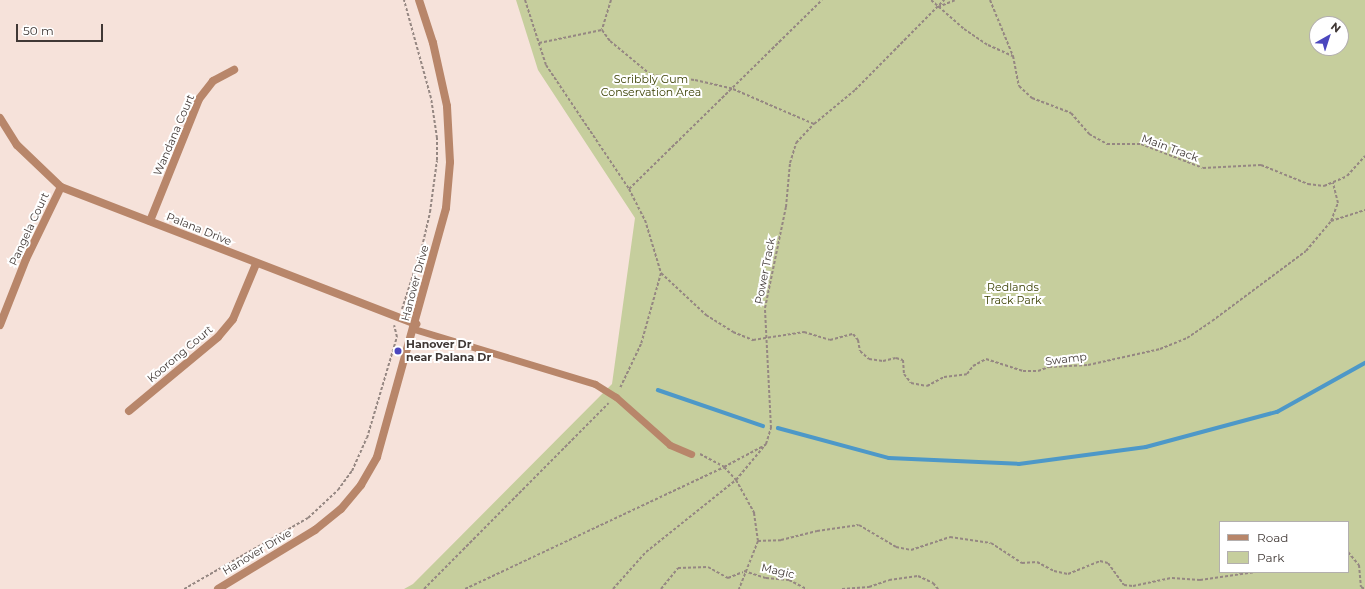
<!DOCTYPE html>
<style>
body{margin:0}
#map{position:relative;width:1365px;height:589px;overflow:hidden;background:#f6e2da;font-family:Montserrat,sans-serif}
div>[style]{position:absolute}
.green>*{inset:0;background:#c6ce9d}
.stream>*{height:3.5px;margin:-1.75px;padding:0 1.75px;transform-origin:1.75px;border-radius:1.75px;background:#4d98c8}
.path>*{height:2px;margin-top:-1px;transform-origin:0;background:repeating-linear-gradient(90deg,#958782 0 3px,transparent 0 5px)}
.service>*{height:7px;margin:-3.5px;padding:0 3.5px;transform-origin:3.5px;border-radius:3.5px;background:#b8866a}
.minor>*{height:8px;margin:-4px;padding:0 4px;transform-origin:4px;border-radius:4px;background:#b8866a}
.dots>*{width:11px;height:11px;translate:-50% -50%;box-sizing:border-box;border:2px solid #fff;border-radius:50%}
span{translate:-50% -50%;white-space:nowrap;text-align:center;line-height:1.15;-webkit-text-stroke:4px #fff;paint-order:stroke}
.park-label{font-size:11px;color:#393f00}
.street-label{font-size:11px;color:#403835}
.poi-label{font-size:11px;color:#403835;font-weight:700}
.left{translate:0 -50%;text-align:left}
.legend{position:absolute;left:1219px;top:521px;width:130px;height:52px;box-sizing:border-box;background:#fff;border:1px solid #b3afae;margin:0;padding:5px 7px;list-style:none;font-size:12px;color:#403835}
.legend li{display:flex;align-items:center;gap:8px;height:20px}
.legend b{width:20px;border:1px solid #b3afae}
.north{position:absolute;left:1309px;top:16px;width:40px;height:40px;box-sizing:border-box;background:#fff;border:1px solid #b3afae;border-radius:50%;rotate:39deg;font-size:11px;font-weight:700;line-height:16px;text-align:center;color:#403835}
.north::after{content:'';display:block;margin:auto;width:14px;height:18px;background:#4b47be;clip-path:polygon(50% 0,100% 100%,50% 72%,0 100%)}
.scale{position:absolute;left:16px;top:24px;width:87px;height:18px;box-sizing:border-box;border:2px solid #403835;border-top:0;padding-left:5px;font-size:12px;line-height:14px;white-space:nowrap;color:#403835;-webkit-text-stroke:3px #fff;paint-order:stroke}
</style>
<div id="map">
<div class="green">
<div style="clip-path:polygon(evenodd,516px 0,1365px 0,1365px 589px,404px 589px,413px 584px,612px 384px,635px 218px,538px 70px,516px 0,1317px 24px,1341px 24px,1341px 48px,1317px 48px,1317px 24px,516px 0,1220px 522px,1348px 522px,1348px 572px,1220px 572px,1220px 522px)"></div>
</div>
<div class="stream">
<div style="left:658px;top:390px;width:111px;rotate:18.9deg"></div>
<div style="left:778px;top:428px;width:115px;rotate:15.1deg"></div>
<div style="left:889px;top:458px;width:130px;rotate:2.6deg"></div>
<div style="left:1019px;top:464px;width:128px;rotate:-7.6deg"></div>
<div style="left:1146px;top:447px;width:136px;rotate:-15deg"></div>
<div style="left:1277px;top:412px;width:101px;rotate:-29.1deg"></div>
</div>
<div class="path">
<div style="left:525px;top:0;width:68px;rotate:72.1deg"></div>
<div style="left:546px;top:65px;width:149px;rotate:56.2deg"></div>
<div style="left:629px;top:189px;width:35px;rotate:63deg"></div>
<div style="left:645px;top:220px;width:55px;rotate:73.2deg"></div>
<div style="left:661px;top:273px;width:74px;rotate:105.7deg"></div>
<div style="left:641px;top:344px;width:49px;rotate:115.5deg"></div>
<div style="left:611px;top:0;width:31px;rotate:107deg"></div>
<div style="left:602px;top:30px;width:14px;rotate:54deg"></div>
<div style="left:610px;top:41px;width:53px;rotate:39.7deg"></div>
<div style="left:651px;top:75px;width:44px;rotate:6.5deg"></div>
<div style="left:695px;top:80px;width:39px;rotate:13deg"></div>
<div style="left:733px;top:89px;width:88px;rotate:23.4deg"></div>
<div style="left:931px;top:0;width:44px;rotate:41.3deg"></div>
<div style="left:964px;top:29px;width:29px;rotate:34deg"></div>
<div style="left:988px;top:45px;width:27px;rotate:24deg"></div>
<div style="left:990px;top:0;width:61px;rotate:67.7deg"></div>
<div style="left:1013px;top:56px;width:31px;rotate:79deg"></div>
<div style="left:1019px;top:86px;width:18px;rotate:43deg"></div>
<div style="left:1032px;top:98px;width:42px;rotate:21deg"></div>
<div style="left:1071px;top:113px;width:28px;rotate:49deg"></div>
<div style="left:1089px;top:134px;width:21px;rotate:29deg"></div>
<div style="left:1107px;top:144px;width:34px"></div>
<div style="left:1141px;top:144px;width:66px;rotate:21.2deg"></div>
<div style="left:1203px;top:168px;width:58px;rotate:-3deg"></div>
<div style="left:1261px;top:165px;width:51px;rotate:22deg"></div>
<div style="left:1308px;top:184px;width:16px;rotate:7deg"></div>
<div style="left:1324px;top:186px;width:25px;rotate:-23deg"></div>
<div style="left:1347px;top:176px;width:27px;rotate:-48deg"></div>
<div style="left:938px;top:7px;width:18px;rotate:-22deg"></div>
<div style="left:539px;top:43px;width:64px;rotate:-11.7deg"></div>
<div style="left:629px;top:189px;width:270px;rotate:-44.4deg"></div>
<div style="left:1331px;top:221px;width:19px;rotate:-69deg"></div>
<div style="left:1338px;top:203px;width:21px;rotate:-104deg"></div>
<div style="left:661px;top:273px;width:62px;rotate:43deg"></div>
<div style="left:706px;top:315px;width:32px;rotate:32deg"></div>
<div style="left:733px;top:332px;width:22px;rotate:22deg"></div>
<div style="left:753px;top:340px;width:52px;rotate:-8.9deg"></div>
<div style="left:804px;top:332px;width:27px;rotate:17deg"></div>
<div style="left:830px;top:340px;width:24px;rotate:-15deg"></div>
<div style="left:853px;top:334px;width:8px;rotate:50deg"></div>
<div style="left:858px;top:340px;width:11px;rotate:80deg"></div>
<div style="left:860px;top:351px;width:12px;rotate:42deg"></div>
<div style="left:869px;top:359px;width:14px;rotate:8deg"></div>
<div style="left:883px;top:361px;width:13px;rotate:-13deg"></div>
<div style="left:896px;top:358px;width:7px;rotate:16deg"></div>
<div style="left:903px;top:360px;width:14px;rotate:86deg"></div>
<div style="left:904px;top:374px;width:11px;rotate:52deg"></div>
<div style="left:911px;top:383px;width:16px;rotate:11deg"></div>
<div style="left:927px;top:386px;width:19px;rotate:-28deg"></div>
<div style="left:944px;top:377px;width:23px;rotate:-7deg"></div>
<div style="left:967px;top:374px;width:10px;rotate:-53deg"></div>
<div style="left:973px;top:366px;width:15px;rotate:-28deg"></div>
<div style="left:986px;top:359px;width:39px;rotate:18deg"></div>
<div style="left:1023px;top:371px;width:15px"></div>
<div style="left:1038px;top:371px;width:12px;rotate:-20deg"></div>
<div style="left:1049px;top:367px;width:39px;rotate:-3deg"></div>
<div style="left:1088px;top:365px;width:74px;rotate:-12.5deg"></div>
<div style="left:1160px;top:349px;width:29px;rotate:-22deg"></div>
<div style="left:1187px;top:338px;width:30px;rotate:-34deg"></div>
<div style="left:1212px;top:321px;width:117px;rotate:-36.7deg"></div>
<div style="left:1306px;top:251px;width:39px;rotate:-50deg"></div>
<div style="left:1331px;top:221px;width:36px;rotate:-18deg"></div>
<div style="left:402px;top:309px;width:65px;rotate:-72.1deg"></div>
<div style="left:422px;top:247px;width:36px;rotate:-77deg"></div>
<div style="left:430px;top:212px;width:52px;rotate:-82.3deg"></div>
<div style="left:437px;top:160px;width:22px;rotate:-90deg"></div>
<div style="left:437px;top:138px;width:40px;rotate:-98.5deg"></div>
<div style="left:431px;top:98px;width:102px;rotate:-105.4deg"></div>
<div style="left:700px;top:454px;width:27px;rotate:28deg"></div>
<div style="left:724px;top:467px;width:18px;rotate:47deg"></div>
<div style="left:736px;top:480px;width:38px;rotate:61deg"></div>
<div style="left:754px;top:513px;width:28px;rotate:82deg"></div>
<div style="left:758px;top:541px;width:52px;rotate:111.6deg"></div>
<div style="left:758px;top:541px;width:23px;rotate:-2deg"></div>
<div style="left:781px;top:540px;width:37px;rotate:-14deg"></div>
<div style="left:817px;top:531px;width:42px;rotate:-8.1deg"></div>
<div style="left:859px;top:525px;width:43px;rotate:30.7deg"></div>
<div style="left:896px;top:547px;width:15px;rotate:11deg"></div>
<div style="left:911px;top:550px;width:41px;rotate:-18.4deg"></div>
<div style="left:950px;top:537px;width:41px;rotate:8.3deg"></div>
<div style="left:991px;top:543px;width:37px;rotate:33deg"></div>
<div style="left:1022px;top:563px;width:15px;rotate:-4deg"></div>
<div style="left:1037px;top:562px;width:19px;rotate:28deg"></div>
<div style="left:1054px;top:571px;width:14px;rotate:12deg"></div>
<div style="left:1068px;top:574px;width:35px;rotate:-22deg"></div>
<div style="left:1100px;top:561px;width:8px;rotate:14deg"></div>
<div style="left:1108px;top:563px;width:27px;rotate:54deg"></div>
<div style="left:1124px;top:585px;width:9px;rotate:6deg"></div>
<div style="left:1133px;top:586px;width:40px;rotate:-12deg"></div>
<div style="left:1172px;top:578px;width:28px;rotate:4deg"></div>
<div style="left:1200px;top:580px;width:56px;rotate:-8.3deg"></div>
<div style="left:1348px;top:552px;width:17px;rotate:50deg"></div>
<div style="left:1359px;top:565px;width:22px;rotate:85deg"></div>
<div style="left:1361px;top:587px;width:4px;rotate:27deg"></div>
<div style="left:744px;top:571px;width:23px;rotate:18deg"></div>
<div style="left:766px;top:578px;width:23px;rotate:5deg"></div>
<div style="left:789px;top:580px;width:20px;rotate:27deg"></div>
<div style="left:184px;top:589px;width:143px;rotate:-29.8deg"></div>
<div style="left:308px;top:518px;width:41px;rotate:-43deg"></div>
<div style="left:338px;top:490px;width:24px;rotate:-54deg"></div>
<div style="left:352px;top:471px;width:36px;rotate:-66deg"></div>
<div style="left:367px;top:438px;width:105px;rotate:-73.5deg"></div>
<div style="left:397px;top:337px;width:12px;rotate:-104deg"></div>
<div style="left:424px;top:589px;width:262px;rotate:-45.2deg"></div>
<div style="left:465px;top:589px;width:286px;rotate:-25.2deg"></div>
<div style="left:724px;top:467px;width:47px;rotate:-28.2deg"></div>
<div style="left:613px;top:589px;width:50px;rotate:-48.3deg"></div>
<div style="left:646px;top:552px;width:115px;rotate:-38.7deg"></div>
<div style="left:736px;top:480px;width:47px;rotate:-50.2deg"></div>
<div style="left:766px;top:444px;width:17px;rotate:-73deg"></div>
<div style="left:771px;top:428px;width:120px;rotate:-92.9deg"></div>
<div style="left:765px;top:308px;width:103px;rotate:-78.3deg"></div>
<div style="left:786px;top:207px;width:44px;rotate:-84.8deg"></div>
<div style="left:790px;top:163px;width:21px;rotate:-73deg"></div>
<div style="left:796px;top:143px;width:26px;rotate:-47deg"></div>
<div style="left:814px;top:124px;width:53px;rotate:-39.7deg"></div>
<div style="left:855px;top:90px;width:127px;rotate:-45.3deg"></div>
<div style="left:661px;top:589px;width:27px;rotate:-51deg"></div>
<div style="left:678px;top:568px;width:30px;rotate:-2deg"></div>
<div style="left:708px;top:567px;width:23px;rotate:29deg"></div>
<div style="left:728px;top:578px;width:16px;rotate:-22deg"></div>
<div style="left:842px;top:589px;width:27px;rotate:-4deg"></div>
<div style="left:869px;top:587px;width:21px;rotate:-19deg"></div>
<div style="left:889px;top:580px;width:29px;rotate:-8deg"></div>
<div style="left:918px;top:576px;width:17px;rotate:25deg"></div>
<div style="left:933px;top:583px;width:8px;rotate:50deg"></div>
</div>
<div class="service">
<div style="left:414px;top:329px;width:189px;rotate:16.9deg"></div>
<div style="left:595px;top:384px;width:25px;rotate:32deg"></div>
<div style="left:616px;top:397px;width:72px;rotate:41.6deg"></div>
<div style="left:670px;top:445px;width:23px;rotate:23deg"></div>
</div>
<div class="minor">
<div style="left:0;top:118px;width:32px;rotate:58deg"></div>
<div style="left:17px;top:145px;width:61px;rotate:43.7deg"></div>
<div style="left:61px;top:187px;width:381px;rotate:21.1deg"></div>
<div style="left:150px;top:221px;width:131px;rotate:-68.1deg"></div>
<div style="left:199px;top:99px;width:23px;rotate:-52deg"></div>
<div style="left:213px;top:81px;width:24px;rotate:-28deg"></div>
<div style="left:0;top:325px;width:71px;rotate:-68.5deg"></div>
<div style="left:26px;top:259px;width:80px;rotate:-64.1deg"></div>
<div style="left:129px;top:411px;width:116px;rotate:-39.7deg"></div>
<div style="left:218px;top:337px;width:23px;rotate:-50deg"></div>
<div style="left:233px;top:319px;width:60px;rotate:-67.3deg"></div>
<div style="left:218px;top:589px;width:114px;rotate:-31.3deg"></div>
<div style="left:315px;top:530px;width:33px;rotate:-39deg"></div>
<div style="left:341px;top:509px;width:31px;rotate:-50deg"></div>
<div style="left:361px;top:485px;width:32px;rotate:-60deg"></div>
<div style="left:377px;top:457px;width:258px;rotate:-74.5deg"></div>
<div style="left:446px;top:208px;width:46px;rotate:-85deg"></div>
<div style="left:450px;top:162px;width:56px;rotate:-93.1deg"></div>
<div style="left:447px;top:106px;width:65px;rotate:-102.5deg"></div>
<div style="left:433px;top:43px;width:45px;rotate:-108deg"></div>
</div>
<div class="dots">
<div style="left:398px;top:351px;background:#4b47be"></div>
</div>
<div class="park-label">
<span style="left:651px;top:86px">Scribbly Gum<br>Conservation Area</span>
<span style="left:1013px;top:294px">Redlands<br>Track Park</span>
</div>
<div class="street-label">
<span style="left:174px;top:135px;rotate:-67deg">Wandana Court</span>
<span style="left:1170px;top:148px;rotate:20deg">Main Track</span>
<span style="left:29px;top:229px;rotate:-65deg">Pangela Court</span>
<span style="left:199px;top:229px;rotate:22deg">Palana Drive</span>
<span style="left:765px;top:271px;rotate:-79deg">Power Track</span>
<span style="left:415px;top:283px;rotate:-75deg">Hanover Drive</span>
<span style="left:180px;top:354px;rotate:-40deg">Koorong Court</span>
<span style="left:1066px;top:359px;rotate:-7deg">Swamp</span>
<span style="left:257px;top:552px;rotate:-31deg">Hanover Drive</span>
<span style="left:778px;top:571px;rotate:13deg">Magic</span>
</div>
<div class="poi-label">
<span class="left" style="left:406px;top:351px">Hanover Dr<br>near Palana Dr</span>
</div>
<ul class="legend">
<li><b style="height:5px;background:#b8866a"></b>Road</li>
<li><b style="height:11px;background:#c6ce9d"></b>Park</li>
</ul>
<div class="north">N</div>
<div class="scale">50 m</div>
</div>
